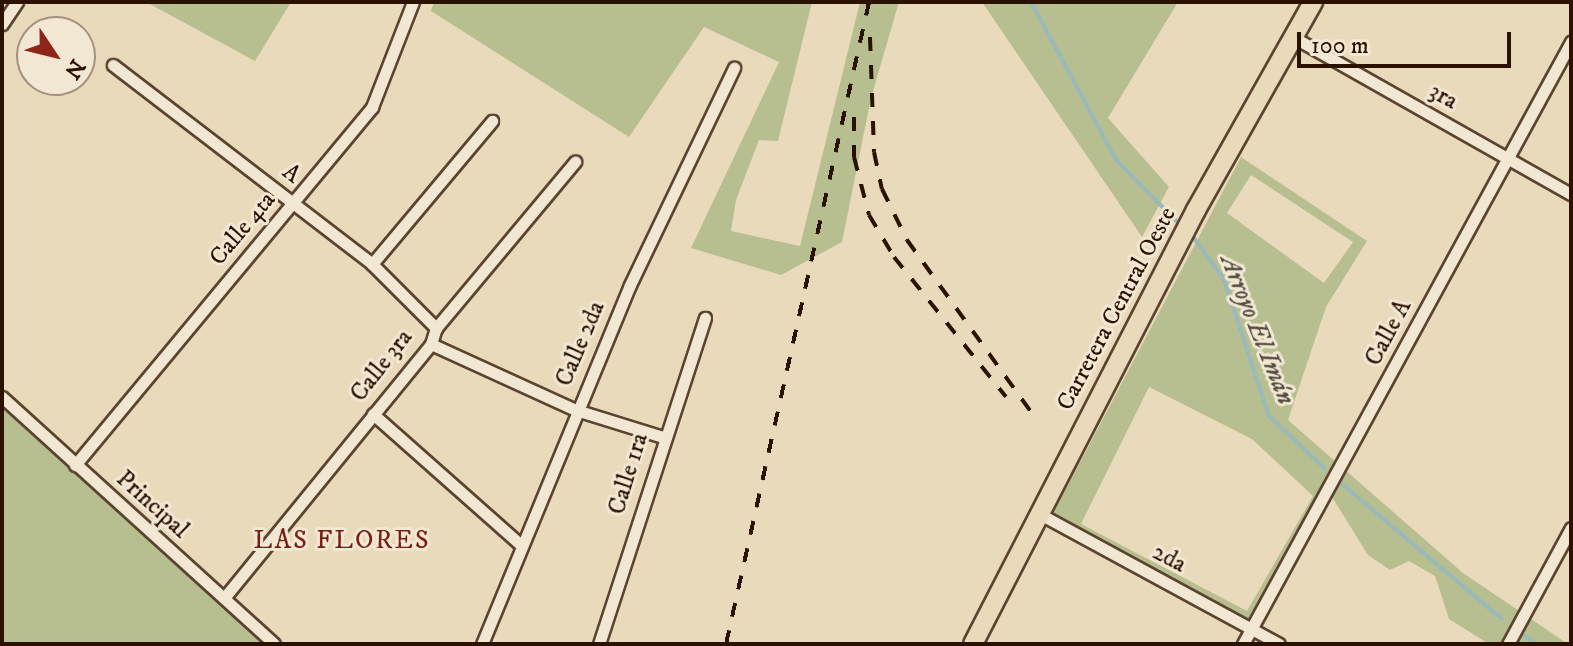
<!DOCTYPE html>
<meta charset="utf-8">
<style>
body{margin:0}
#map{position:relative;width:1573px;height:646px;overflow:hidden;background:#eadabc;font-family:"IM FELL DW Pica",serif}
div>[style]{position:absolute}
.green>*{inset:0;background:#b7bf90}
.stream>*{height:4px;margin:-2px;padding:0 2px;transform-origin:2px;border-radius:2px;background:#9ab9b9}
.roads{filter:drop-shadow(2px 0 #5b442f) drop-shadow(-2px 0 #5b442f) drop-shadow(0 2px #5b442f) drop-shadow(0 -2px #5b442f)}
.street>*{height:11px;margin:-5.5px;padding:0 5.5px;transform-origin:5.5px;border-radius:5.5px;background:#f1e7d3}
.primary>*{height:18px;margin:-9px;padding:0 9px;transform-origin:9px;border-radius:9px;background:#eadabc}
.rail>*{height:4px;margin-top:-2px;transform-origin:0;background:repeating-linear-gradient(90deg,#2b1200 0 14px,transparent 0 28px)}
span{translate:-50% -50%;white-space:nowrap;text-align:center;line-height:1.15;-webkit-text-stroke:6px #f1e7d3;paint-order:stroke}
.street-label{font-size:24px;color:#2b1200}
.water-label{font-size:26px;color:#524c41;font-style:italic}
.neighbourhood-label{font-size:26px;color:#7a1f14;letter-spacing:2px}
.frame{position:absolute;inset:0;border:4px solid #2b1200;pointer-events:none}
.north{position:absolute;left:16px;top:16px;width:80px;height:80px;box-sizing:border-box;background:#f1e7d3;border:2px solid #a2927f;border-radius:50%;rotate:125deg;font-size:22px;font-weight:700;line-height:32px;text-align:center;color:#2b1200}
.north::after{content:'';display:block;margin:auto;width:28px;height:36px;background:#8f2418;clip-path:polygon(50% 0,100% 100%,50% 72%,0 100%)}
.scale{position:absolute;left:1297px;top:32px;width:214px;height:36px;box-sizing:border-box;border:4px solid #2b1200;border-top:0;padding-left:10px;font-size:24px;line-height:28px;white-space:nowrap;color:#2b1200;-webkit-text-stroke:6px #f1e7d3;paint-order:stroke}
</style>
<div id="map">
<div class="green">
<div style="clip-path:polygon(146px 2px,291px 2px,255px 61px)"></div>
<div style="clip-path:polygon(434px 2px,812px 2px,778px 141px,759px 140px,736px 200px,731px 231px,800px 246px,860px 2px,899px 2px,871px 98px,842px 242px,781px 275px,691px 248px,779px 62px,704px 27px,629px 137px,431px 11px)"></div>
<div style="clip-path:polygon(982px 2px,1178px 2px,1108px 118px,1169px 187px,1142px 237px)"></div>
<div style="clip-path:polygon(evenodd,1241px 157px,1367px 241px,1326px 307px,1288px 420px,1463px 573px,1568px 644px,1489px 644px,1449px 619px,1435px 576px,1409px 561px,1390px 570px,1368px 555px,1332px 497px,1255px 634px,1048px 523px,1241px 157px,1251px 175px,1353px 242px,1324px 283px,1227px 213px,1251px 175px,1241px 157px,1149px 387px,1252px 439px,1313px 496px,1247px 611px,1081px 524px,1149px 387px)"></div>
<div style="clip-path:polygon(2px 402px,269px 644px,2px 644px)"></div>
</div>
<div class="stream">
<div style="left:1031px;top:2px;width:179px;rotate:61.7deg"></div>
<div style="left:1116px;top:160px;width:93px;rotate:45.4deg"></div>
<div style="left:1191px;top:234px;width:57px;rotate:54.3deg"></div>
<div style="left:1224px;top:280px;width:143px;rotate:71.7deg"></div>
<div style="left:1269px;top:416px;width:77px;rotate:43.4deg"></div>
<div style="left:1342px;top:484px;width:209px;rotate:40.2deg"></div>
<div style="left:1524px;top:635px;width:15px;rotate:37deg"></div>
</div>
<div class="roads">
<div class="street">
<div style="left:2px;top:24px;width:27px;rotate:-56deg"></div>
<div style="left:1293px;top:37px;width:319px;rotate:29.5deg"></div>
<div style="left:113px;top:65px;width:327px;rotate:37.5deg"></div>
<div style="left:372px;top:264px;width:91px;rotate:45deg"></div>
<div style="left:372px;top:264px;width:187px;rotate:-50deg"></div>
<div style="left:431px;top:344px;width:159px;rotate:24.5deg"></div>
<div style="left:576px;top:410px;width:91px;rotate:17.2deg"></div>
<div style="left:2px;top:397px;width:367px;rotate:42.2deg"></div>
<div style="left:373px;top:414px;width:196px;rotate:41.5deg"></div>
<div style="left:75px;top:465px;width:465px;rotate:-50.3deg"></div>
<div style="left:372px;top:107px;width:113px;rotate:-68.7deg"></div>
<div style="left:1038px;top:513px;width:274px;rotate:28.5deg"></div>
<div style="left:224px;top:598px;width:328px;rotate:-50.8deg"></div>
<div style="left:431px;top:344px;width:17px;rotate:-73deg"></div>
<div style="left:436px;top:328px;width:217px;rotate:-50.1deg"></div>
<div style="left:482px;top:644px;width:388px;rotate:-67.6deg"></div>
<div style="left:630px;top:285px;width:241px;rotate:-64.4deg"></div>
<div style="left:599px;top:644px;width:343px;rotate:-72deg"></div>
<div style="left:1243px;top:644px;width:686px;rotate:-61.42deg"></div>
<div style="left:1508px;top:644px;width:132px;rotate:-61.5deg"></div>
</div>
<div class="primary">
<div style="left:973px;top:644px;width:488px;rotate:-62.8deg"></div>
<div style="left:1196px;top:210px;width:239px;rotate:-60.6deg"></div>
</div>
</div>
<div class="rail">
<div style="left:870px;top:37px;width:115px;rotate:88deg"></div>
<div style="left:874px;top:152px;width:38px;rotate:78deg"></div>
<div style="left:882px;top:189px;width:57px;rotate:63.9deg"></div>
<div style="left:907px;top:240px;width:212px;rotate:54.2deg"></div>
<div style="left:854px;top:117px;width:40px;rotate:90deg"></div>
<div style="left:854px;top:157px;width:60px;rotate:75.5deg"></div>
<div style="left:869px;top:215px;width:49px;rotate:59.2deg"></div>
<div style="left:894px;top:257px;width:179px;rotate:51.3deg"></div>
<div style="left:726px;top:644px;width:658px;rotate:-77.44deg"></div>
</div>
<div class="street-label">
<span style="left:1443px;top:97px;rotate:29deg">3ra</span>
<span style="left:291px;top:174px;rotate:38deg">A</span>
<span style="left:243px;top:229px;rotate:-50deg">Calle 4ta</span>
<span style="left:1117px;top:309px;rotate:-62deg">Carretera Central Oeste</span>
<span style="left:1389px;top:333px;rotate:-62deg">Calle A</span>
<span style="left:581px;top:344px;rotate:-67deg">Calle 2da</span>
<span style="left:382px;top:366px;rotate:-52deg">Calle 3ra</span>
<span style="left:629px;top:474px;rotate:-73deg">Calle 1ra</span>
<span style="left:152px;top:505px;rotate:42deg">Principal</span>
<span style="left:1169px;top:559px;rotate:28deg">2da</span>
</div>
<div class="water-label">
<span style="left:1257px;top:330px;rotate:68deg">Arroyo El Imán</span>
</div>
<div class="neighbourhood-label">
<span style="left:342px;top:541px">LAS FLORES</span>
</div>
<div class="frame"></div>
<div class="north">N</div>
<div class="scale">100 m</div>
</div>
